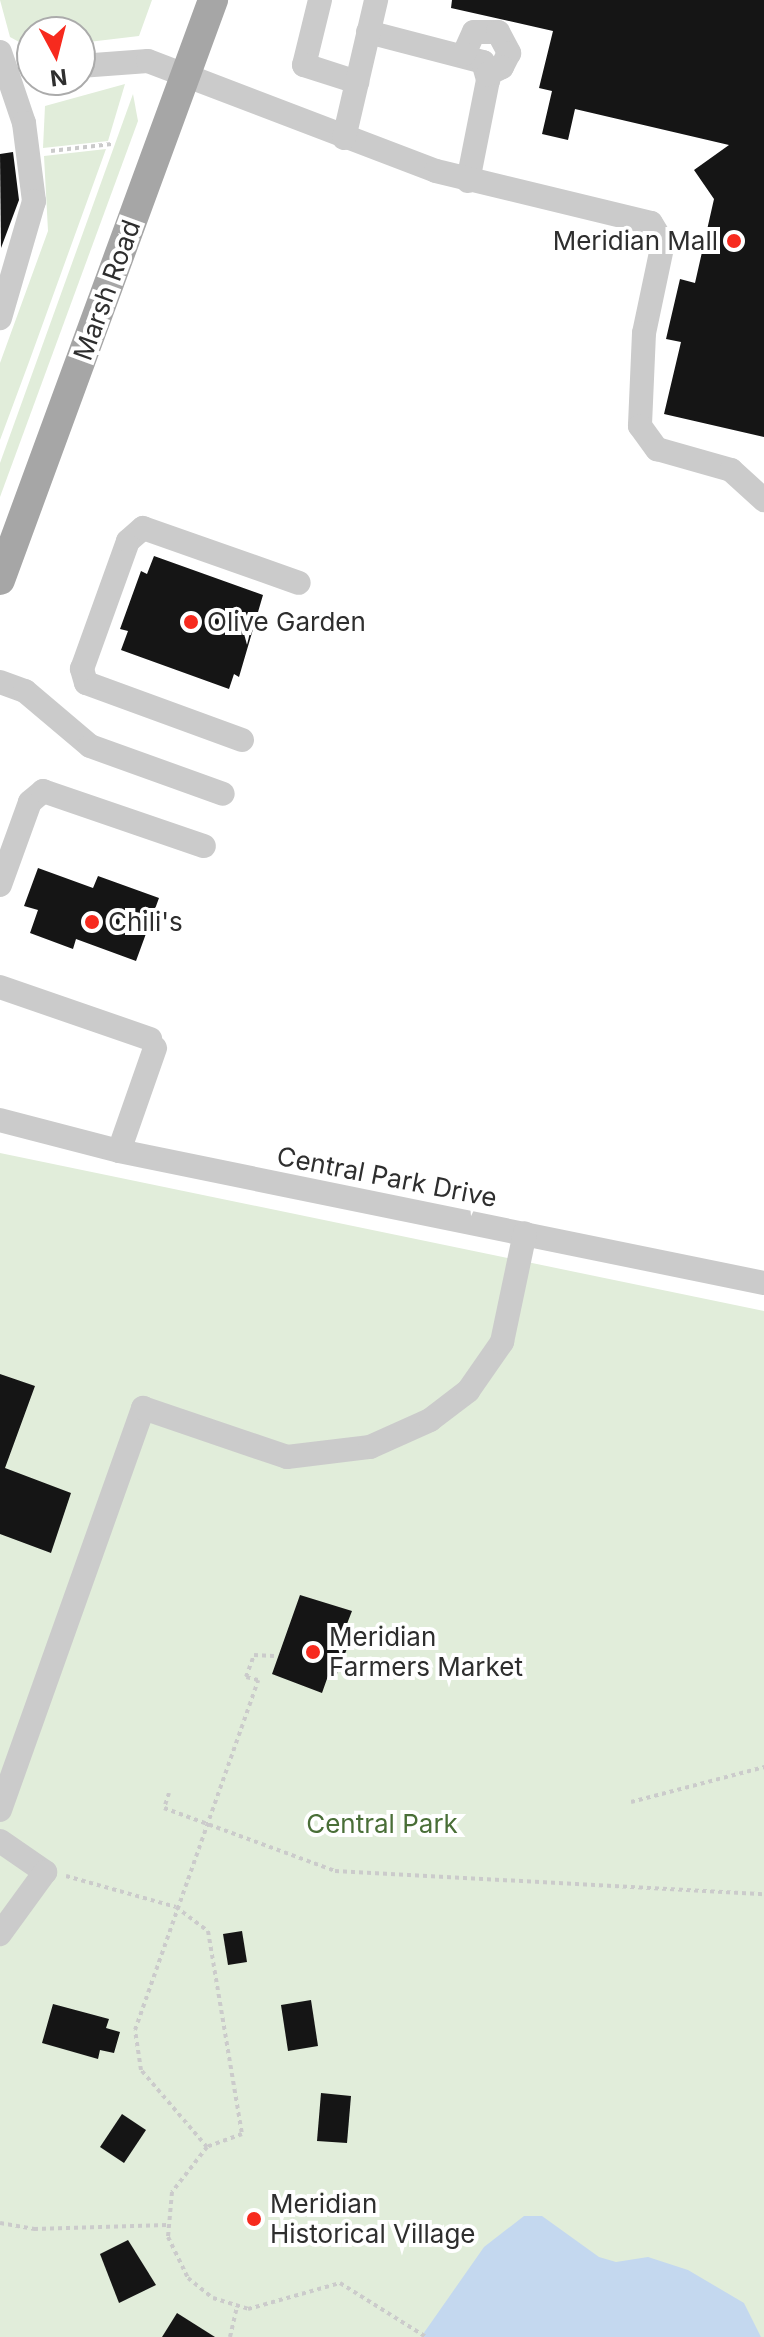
<!DOCTYPE html>
<style>
body{margin:0}
#map{position:relative;width:764px;height:2337px;overflow:hidden;background:#fff;font-family:Inter,sans-serif}
div>[style]{position:absolute}
.green>*{inset:0;background:#e1edda}
.water>*{inset:0;background:#c4d8ef}
.building>*{inset:0;background:#151515}
.path>*{height:4px;margin-top:-2px;transform-origin:0;background:repeating-linear-gradient(90deg,#cbcbcb 0 4px,transparent 0 8px)}
.minor>*{height:24px;margin:-12px;padding:0 12px;transform-origin:12px;border-radius:12px;background:#cbcbcb}
.major>*{height:30px;margin:-15px;padding:0 15px;transform-origin:15px;border-radius:15px;background:#a6a6a6}
.dots>*{width:22px;height:22px;translate:-50% -50%;box-sizing:border-box;border:4px solid #fff;border-radius:50%}
span{translate:-50% -50%;white-space:nowrap;text-align:center;line-height:1.15;-webkit-text-stroke:8px #fff;paint-order:stroke}
.poi-label{font-size:26px;color:#2e2e2e}
.right{translate:-100% -50%;text-align:right}
.left{translate:0 -50%;text-align:left}
.street-label{font-size:26px;color:#2e2e2e}
.park-label{font-size:26px;color:#496e37}
.north{position:absolute;left:16px;top:16px;width:80px;height:80px;box-sizing:border-box;background:#fff;border:2px solid #ababab;border-radius:50%;rotate:173deg;font-size:22px;font-weight:700;line-height:32px;text-align:center;color:#2e2e2e}
.north::after{content:'';display:block;margin:auto;width:28px;height:36px;background:#f72a1e;clip-path:polygon(50% 0,100% 100%,50% 72%,0 100%)}
</style>
<div id="map">
<div class="green">
<div style="clip-path:polygon(0 0,152px 0,139px 36px,80px 43px,80px 32px,32px 32px,32px 49px,10px 37px)"></div>
<div style="clip-path:polygon(125px 84px,108px 141px,43px 148px,45px 106px)"></div>
<div style="clip-path:polygon(133px 94px,138px 121px,0 497px,0 463px)"></div>
<div style="clip-path:polygon(106px 149px,29px 362px,0 440px,0 363px,48px 231px,44px 156px)"></div>
<div style="clip-path:polygon(0 1153px,764px 1311px,764px 2337px,0 2337px)"></div>
</div>
<div class="water">
<div style="clip-path:polygon(524px 2216px,542px 2216px,599px 2257px,616px 2262px,648px 2257px,688px 2270px,744px 2303px,761px 2337px,421px 2337px,484px 2247px)"></div>
</div>
<div class="building">
<div style="clip-path:polygon(452px 0,764px 0,764px 437px,664px 414px,681px 342px,666px 339px,680px 279px,695px 283px,714px 199px,694px 170px,729px 145px,575px 109px,568px 140px,542px 134px,552px 91px,539px 88px,553px 31px,451px 8px)"></div>
<div style="clip-path:polygon(13px 152px,19px 200px,1px 248px,0 154px)"></div>
<div style="clip-path:polygon(154px 556px,263px 595px,239px 677px,234px 674px,229px 689px,121px 650px,128px 631px,120px 629px,141px 571px,147px 574px)"></div>
<div style="clip-path:polygon(38px 868px,93px 888px,98px 876px,159px 898px,136px 961px,76px 939px,73px 949px,30px 933px,38px 910px,24px 906px)"></div>
<div style="clip-path:polygon(0 1374px,35px 1386px,5px 1468px,71px 1493px,51px 1553px,0 1534px)"></div>
<div style="clip-path:polygon(300px 1595px,352px 1611px,345px 1629px,354px 1630px,335px 1680px,328px 1676px,322px 1693px,272px 1674px)"></div>
<div style="clip-path:polygon(242px 1931px,247px 1962px,228px 1965px,223px 1934px)"></div>
<div style="clip-path:polygon(311px 2000px,318px 2046px,288px 2051px,281px 2005px)"></div>
<div style="clip-path:polygon(53px 2004px,109px 2019px,106px 2028px,120px 2032px,114px 2053px,100px 2050px,98px 2059px,42px 2043px)"></div>
<div style="clip-path:polygon(321px 2093px,351px 2096px,347px 2143px,317px 2141px)"></div>
<div style="clip-path:polygon(122px 2114px,146px 2130px,124px 2163px,100px 2147px)"></div>
<div style="clip-path:polygon(128px 2240px,156px 2285px,119px 2303px,100px 2254px)"></div>
<div style="clip-path:polygon(177px 2313px,215px 2337px,162px 2337px)"></div>
</div>
<div class="path">
<div style="left:51px;top:151px;width:61px;rotate:-6.5deg"></div>
<div style="left:169px;top:1793px;width:16px;rotate:108deg"></div>
<div style="left:164px;top:1808px;width:182px;rotate:20.2deg"></div>
<div style="left:335px;top:1871px;width:430px;rotate:3.1deg"></div>
<div style="left:631px;top:1802px;width:138px;rotate:-14.7deg"></div>
<div style="left:66px;top:1876px;width:114px;rotate:15.7deg"></div>
<div style="left:176px;top:1907px;width:40px;rotate:37deg"></div>
<div style="left:208px;top:1931px;width:206px;rotate:80.5deg"></div>
<div style="left:242px;top:2134px;width:37px;rotate:160deg"></div>
<div style="left:207px;top:2147px;width:57px;rotate:127.9deg"></div>
<div style="left:172px;top:2192px;width:45px;rotate:95.1deg"></div>
<div style="left:168px;top:2237px;width:46px;rotate:64deg"></div>
<div style="left:188px;top:2278px;width:32px;rotate:39deg"></div>
<div style="left:213px;top:2298px;width:37px;rotate:17deg"></div>
<div style="left:248px;top:2309px;width:96px;rotate:-15.8deg"></div>
<div style="left:340px;top:2283px;width:102px;rotate:32.1deg"></div>
<div style="left:207px;top:2147px;width:101px;rotate:-130.6deg"></div>
<div style="left:141px;top:2070px;width:40px;rotate:-98.5deg"></div>
<div style="left:135px;top:2030px;width:371px;rotate:-70.6deg"></div>
<div style="left:258px;top:1680px;width:12px;rotate:-166deg"></div>
<div style="left:246px;top:1677px;width:23px;rotate:-70deg"></div>
<div style="left:254px;top:1655px;width:20px;rotate:3deg"></div>
<div style="left:0;top:2223px;width:35px;rotate:10deg"></div>
<div style="left:34px;top:2229px;width:133px;rotate:-1.7deg"></div>
<div style="left:230px;top:2337px;width:31px;rotate:-77deg"></div>
</div>
<div class="minor">
<div style="left:320px;top:0;width:67px;rotate:103.8deg"></div>
<div style="left:304px;top:65px;width:56px;rotate:17.8deg"></div>
<div style="left:368px;top:32px;width:119px;rotate:14.6deg"></div>
<div style="left:483px;top:62px;width:19px;rotate:74deg"></div>
<div style="left:488px;top:80px;width:103px;rotate:101.2deg"></div>
<div style="left:0;top:52px;width:75px;rotate:71.3deg"></div>
<div style="left:24px;top:123px;width:79px;rotate:82.7deg"></div>
<div style="left:34px;top:201px;width:122px;rotate:106.2deg"></div>
<div style="left:464px;top:54px;width:24px;rotate:-66deg"></div>
<div style="left:474px;top:32px;width:24px"></div>
<div style="left:498px;top:32px;width:24px;rotate:62deg"></div>
<div style="left:509px;top:53px;width:16px;rotate:117deg"></div>
<div style="left:502px;top:67px;width:16px;rotate:153deg"></div>
<div style="left:80px;top:66px;width:68px;rotate:-4.2deg"></div>
<div style="left:148px;top:61px;width:308px;rotate:20.9deg"></div>
<div style="left:436px;top:171px;width:221px;rotate:13.6deg"></div>
<div style="left:651px;top:223px;width:23px;rotate:59deg"></div>
<div style="left:663px;top:243px;width:92px;rotate:101.9deg"></div>
<div style="left:644px;top:333px;width:93px;rotate:92.5deg"></div>
<div style="left:640px;top:426px;width:29px;rotate:54deg"></div>
<div style="left:657px;top:449px;width:77px;rotate:15.8deg"></div>
<div style="left:731px;top:470px;width:45px;rotate:42.3deg"></div>
<div style="left:344px;top:138px;width:142px;rotate:-76.9deg"></div>
<div style="left:0;top:682px;width:27px;rotate:20deg"></div>
<div style="left:25px;top:691px;width:85px;rotate:40.2deg"></div>
<div style="left:90px;top:746px;width:141px;rotate:19.8deg"></div>
<div style="left:242px;top:740px;width:166px;rotate:-159.9deg"></div>
<div style="left:86px;top:683px;width:15px;rotate:-106deg"></div>
<div style="left:82px;top:669px;width:136px;rotate:-70.2deg"></div>
<div style="left:128px;top:541px;width:20px;rotate:-41deg"></div>
<div style="left:143px;top:528px;width:165px;rotate:19.4deg"></div>
<div style="left:0;top:885px;width:88px;rotate:-70.1deg"></div>
<div style="left:30px;top:802px;width:17px;rotate:-40deg"></div>
<div style="left:43px;top:791px;width:170px;rotate:18.9deg"></div>
<div style="left:0;top:987px;width:159px;rotate:19.1deg"></div>
<div style="left:0;top:1120px;width:123px;rotate:14.6deg"></div>
<div style="left:119px;top:1151px;width:658px;rotate:11.57deg"></div>
<div style="left:119px;top:1151px;width:109px;rotate:-70.7deg"></div>
<div style="left:0;top:1810px;width:427px;rotate:-70.4deg"></div>
<div style="left:143px;top:1408px;width:152px;rotate:18.8deg"></div>
<div style="left:287px;top:1457px;width:84px;rotate:-6.9deg"></div>
<div style="left:370px;top:1447px;width:66px;rotate:-24.2deg"></div>
<div style="left:430px;top:1420px;width:48px;rotate:-37.3deg"></div>
<div style="left:468px;top:1391px;width:60px;rotate:-55.2deg"></div>
<div style="left:502px;top:1342px;width:111px;rotate:-78.1deg"></div>
<div style="left:0;top:1841px;width:55px;rotate:34.6deg"></div>
<div style="left:45px;top:1872px;width:77px;rotate:126deg"></div>
</div>
<div class="major">
<div style="left:0;top:580px;width:618px;rotate:-69.83deg"></div>
</div>
<div class="dots">
<div style="left:734px;top:241px;background:#f72a1e"></div>
<div style="left:191px;top:622px;background:#f72a1e"></div>
<div style="left:92px;top:922px;background:#f72a1e"></div>
<div style="left:313px;top:1652px;background:#f72a1e"></div>
<div style="left:254px;top:2219px;background:#f72a1e"></div>
</div>
<div class="poi-label">
<span class="right" style="left:718px;top:241px">Meridian Mall</span>
<span class="left" style="left:207px;top:622px">Olive Garden</span>
<span class="left" style="left:108px;top:922px">Chili's</span>
<span class="left" style="left:329px;top:1652px">Meridian<br>Farmers Market</span>
<span class="left" style="left:270px;top:2219px">Meridian<br>Historical Village</span>
</div>
<div class="street-label">
<span style="left:107px;top:290px;rotate:-70deg">Marsh Road</span>
<span style="left:387px;top:1177px;rotate:11deg">Central Park Drive</span>
</div>
<div class="park-label">
<span style="left:382px;top:1824px">Central Park</span>
</div>
<div class="north">N</div>
</div>
